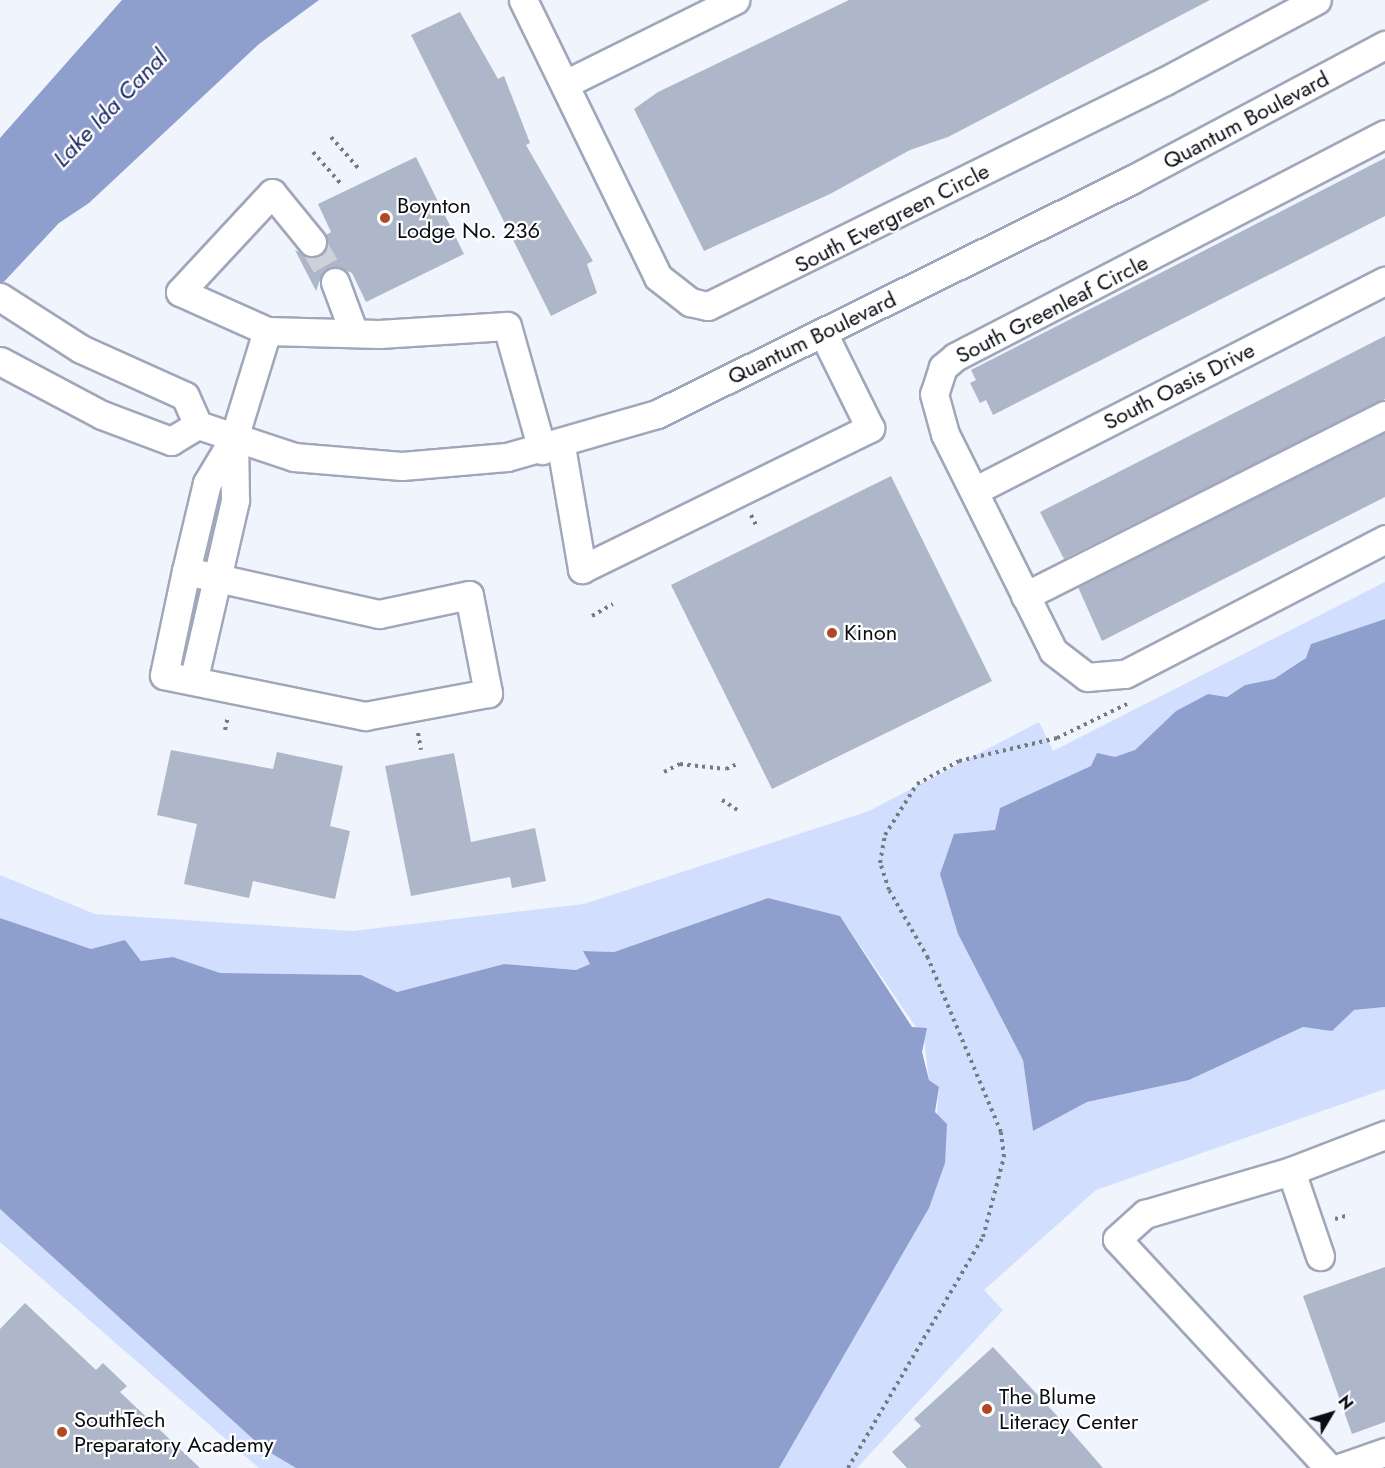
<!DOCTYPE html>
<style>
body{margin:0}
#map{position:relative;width:1385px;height:1468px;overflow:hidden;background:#f0f4fc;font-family:Jost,sans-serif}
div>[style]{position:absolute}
.green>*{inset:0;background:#d2defe}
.water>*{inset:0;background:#8e9fcd}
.building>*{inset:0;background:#aeb6c9}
.minor-tunnel>*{height:27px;margin-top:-13.5px;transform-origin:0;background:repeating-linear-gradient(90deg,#cdd1d9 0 27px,transparent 0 41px)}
.path>*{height:4px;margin-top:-2px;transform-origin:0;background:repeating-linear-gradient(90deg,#767a81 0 3px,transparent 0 7.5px)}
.roads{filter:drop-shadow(2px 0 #a0a7ba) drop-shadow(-2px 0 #a0a7ba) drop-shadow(0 2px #a0a7ba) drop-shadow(0 -2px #a0a7ba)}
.minor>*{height:27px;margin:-13.5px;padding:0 13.5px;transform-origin:13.5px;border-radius:13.5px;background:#fff}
.dots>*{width:16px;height:16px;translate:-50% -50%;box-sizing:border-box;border:3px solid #fff;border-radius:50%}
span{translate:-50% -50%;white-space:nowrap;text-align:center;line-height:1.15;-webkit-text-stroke:4.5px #fff;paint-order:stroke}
.street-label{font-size:22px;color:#090c12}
.poi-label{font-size:22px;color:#090c12}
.left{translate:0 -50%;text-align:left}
.water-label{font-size:24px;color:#1c2b62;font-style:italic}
.north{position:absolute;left:1301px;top:1384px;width:60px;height:60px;-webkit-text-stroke:4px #fff;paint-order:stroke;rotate:52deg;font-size:16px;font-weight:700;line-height:24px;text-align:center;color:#090c12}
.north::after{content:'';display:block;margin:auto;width:21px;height:27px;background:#090c12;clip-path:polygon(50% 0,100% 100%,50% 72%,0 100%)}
</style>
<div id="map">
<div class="green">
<div style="clip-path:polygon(1385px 582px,1385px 619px,1311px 644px,1307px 658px,1274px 679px,1245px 685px,1227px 697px,1208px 694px,1176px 711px,1135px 750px,1000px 808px,995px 830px,973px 835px,958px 934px,1023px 1060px,1033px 1131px,1087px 1102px,1189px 1080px,1303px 1027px,1331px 1030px,1354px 1010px,1385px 1007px,1385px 1089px,1096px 1190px,984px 1290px,1003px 1310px,857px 1468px,779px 1468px,929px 1208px,939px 1087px,929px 1080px,924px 1039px,840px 916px,768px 898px,614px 952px,584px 951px,590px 964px,576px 970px,504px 964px,396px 992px,361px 975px,220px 973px,173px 957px,141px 961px,125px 940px,91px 949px,0 918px,0 875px,95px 914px,352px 931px,584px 904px,869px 811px,1039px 722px,1053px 751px)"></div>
<div style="clip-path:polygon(0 1209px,264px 1449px,296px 1468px,259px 1468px,0 1242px)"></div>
</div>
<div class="water">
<div style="clip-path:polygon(122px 0,319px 0,259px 44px,89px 203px,59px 223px,0 286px,0 138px)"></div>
<div style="clip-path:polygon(1385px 619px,1385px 1007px,1354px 1010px,1332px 1031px,1303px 1027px,1189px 1080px,1087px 1102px,1033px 1131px,1023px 1060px,958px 934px,940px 874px,954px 834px,995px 830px,1000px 808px,1091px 766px,1097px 753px,1115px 757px,1135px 750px,1176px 711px,1208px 694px,1227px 697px,1245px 685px,1274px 679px,1306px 658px,1311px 644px)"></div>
<div style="clip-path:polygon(768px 898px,840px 916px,912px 1027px,927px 1028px,922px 1052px,929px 1080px,939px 1087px,935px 1112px,947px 1124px,945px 1163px,929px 1208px,779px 1468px,296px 1468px,264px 1449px,0 1209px,0 918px,91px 949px,125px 940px,141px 961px,173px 957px,220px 973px,361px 975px,397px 992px,504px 964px,576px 970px,590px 964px,583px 951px,614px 952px)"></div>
</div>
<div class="building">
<div style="clip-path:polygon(849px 0,1210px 0,948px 137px,910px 150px,830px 194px,704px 251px,634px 109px,658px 92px)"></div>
<div style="clip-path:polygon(460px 12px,498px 79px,504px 76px,530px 143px,526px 145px,593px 261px,587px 264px,597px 293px,551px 316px,411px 35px)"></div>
<div style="clip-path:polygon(416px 157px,464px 254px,366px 302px,352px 273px,338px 267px,323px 272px,316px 291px,295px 250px,314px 258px,326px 248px,326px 235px,331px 232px,318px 204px)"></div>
<div style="clip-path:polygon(1385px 158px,1385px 216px,993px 415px,986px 400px,980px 403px,970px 383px,976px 380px,971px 370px)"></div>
<div style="clip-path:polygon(1385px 336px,1385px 399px,1064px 559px,1040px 512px)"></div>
<div style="clip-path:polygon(1385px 433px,1385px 497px,1102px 641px,1078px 587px)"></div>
<div style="clip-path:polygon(891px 476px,992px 681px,772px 789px,671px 585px)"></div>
<div style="clip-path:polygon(171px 750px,273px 769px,277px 752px,343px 766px,330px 826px,350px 831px,335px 899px,253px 881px,249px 898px,184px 884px,197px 824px,157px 815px)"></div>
<div style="clip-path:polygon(454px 753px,471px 842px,535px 828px,546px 881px,512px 888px,510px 877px,411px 896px,385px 766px)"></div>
<div style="clip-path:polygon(1385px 1267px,1385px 1422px,1352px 1434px,1303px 1296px)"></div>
<div style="clip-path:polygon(25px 1303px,96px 1370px,103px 1363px,127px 1386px,120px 1392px,200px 1468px,0 1468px,0 1329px)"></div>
<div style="clip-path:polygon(993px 1347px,1061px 1420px,1103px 1468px,907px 1468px,892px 1452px,921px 1426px,914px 1419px)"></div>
</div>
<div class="minor-tunnel">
<div style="left:312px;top:242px;width:46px;rotate:60.1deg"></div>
</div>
<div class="path">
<div style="left:331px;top:137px;width:43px;rotate:48.8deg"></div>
<div style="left:313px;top:152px;width:44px;rotate:48.7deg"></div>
<div style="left:751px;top:515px;width:13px;rotate:63deg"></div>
<div style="left:592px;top:616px;width:24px;rotate:-30deg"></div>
<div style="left:225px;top:730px;width:14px;rotate:-78deg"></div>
<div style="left:418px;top:733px;width:17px;rotate:80deg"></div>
<div style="left:664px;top:772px;width:18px;rotate:-27deg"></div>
<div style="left:680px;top:764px;width:46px;rotate:6.2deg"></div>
<div style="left:726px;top:769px;width:12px;rotate:-24deg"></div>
<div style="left:722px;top:800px;width:20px;rotate:33deg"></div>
<div style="left:1335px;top:1219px;width:15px;rotate:-16deg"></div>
<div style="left:848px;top:1468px;width:268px;rotate:-59.7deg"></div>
<div style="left:983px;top:1237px;width:83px;rotate:-75.3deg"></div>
<div style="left:1004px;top:1157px;width:25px;rotate:-97deg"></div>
<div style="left:1001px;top:1132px;width:189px;rotate:-112.8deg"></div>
<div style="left:928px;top:958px;width:78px;rotate:-119.8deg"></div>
<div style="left:889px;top:890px;width:28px;rotate:-108deg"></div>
<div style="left:880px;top:863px;width:28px;rotate:-80deg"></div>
<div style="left:885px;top:835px;width:60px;rotate:-57.9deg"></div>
<div style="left:917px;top:784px;width:48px;rotate:-28.7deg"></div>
<div style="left:959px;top:761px;width:101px;rotate:-13.2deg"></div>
<div style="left:1057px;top:738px;width:80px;rotate:-25.9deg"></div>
</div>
<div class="roads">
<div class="minor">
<div style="left:523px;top:0;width:308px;rotate:64deg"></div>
<div style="left:658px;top:277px;width:41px;rotate:38deg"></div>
<div style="left:690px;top:302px;width:18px;rotate:13deg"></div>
<div style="left:708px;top:306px;width:509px;rotate:-26.21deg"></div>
<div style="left:1165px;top:81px;width:172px;rotate:-28.1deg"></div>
<div style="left:565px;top:84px;width:190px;rotate:-26.3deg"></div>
<div style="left:1385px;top:134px;width:484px;rotate:152.6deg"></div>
<div style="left:955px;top:357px;width:16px;rotate:140deg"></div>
<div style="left:943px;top:367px;width:28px;rotate:108deg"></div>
<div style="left:934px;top:394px;width:41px;rotate:74.6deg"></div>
<div style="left:945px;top:434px;width:242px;rotate:63.5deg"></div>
<div style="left:1053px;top:651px;width:43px;rotate:37.4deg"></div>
<div style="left:1087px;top:677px;width:38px;rotate:-5deg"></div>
<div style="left:1125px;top:674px;width:293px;rotate:-27.4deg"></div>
<div style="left:312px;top:242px;width:63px;rotate:-129.2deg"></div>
<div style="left:272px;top:193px;width:135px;rotate:132.9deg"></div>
<div style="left:180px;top:292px;width:95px;rotate:24.1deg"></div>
<div style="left:267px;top:331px;width:112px;rotate:1.5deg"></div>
<div style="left:379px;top:334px;width:128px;rotate:-3.6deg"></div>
<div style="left:507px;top:326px;width:129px;rotate:74.2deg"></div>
<div style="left:335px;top:282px;width:54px;rotate:69.6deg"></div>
<div style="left:0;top:297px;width:96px;rotate:32.7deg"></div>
<div style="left:81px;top:349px;width:114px;rotate:24.3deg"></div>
<div style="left:185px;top:396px;width:32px;rotate:66deg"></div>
<div style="left:198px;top:425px;width:101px;rotate:18.4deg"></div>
<div style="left:294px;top:457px;width:108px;rotate:4.8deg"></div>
<div style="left:402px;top:466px;width:105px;rotate:-4.9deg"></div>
<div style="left:507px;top:457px;width:156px;rotate:-16deg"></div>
<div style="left:657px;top:414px;width:529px;rotate:-26.27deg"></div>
<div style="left:1131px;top:180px;width:288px;rotate:-28deg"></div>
<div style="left:0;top:361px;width:115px;rotate:27.9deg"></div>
<div style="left:102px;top:415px;width:74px;rotate:20.6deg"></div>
<div style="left:171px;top:441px;width:31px;rotate:-31deg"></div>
<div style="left:561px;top:446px;width:125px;rotate:80.3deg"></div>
<div style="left:582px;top:569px;width:321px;rotate:-26.1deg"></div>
<div style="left:870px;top:428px;width:106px;rotate:-116.3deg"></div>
<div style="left:974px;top:491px;width:462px;rotate:-27.1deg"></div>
<div style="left:186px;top:571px;width:198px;rotate:12.6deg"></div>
<div style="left:379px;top:614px;width:92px;rotate:-11.9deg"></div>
<div style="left:469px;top:595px;width:100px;rotate:79deg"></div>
<div style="left:488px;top:693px;width:125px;rotate:169.4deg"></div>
<div style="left:365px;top:716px;width:205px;rotate:-168.5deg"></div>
<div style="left:164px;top:675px;width:106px;rotate:-78.1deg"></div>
<div style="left:186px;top:571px;width:90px;rotate:-76.6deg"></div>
<div style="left:207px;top:483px;width:52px;rotate:-59deg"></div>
<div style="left:234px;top:438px;width:112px;rotate:-72.9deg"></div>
<div style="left:1025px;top:596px;width:403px;rotate:-26.7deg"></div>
<div style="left:194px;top:678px;width:183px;rotate:-77deg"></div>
<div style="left:235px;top:500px;width:62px;rotate:-90.9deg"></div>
<div style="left:1291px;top:1171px;width:90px;rotate:71.2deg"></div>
<div style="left:1329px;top:1468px;width:312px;rotate:-132.8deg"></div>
<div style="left:1117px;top:1239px;width:38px;rotate:-42deg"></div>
<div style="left:1145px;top:1214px;width:152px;rotate:-16.4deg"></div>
<div style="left:1291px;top:1171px;width:101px;rotate:-21deg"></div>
<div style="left:1339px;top:1468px;width:49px;rotate:-19.2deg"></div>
</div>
</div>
<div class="dots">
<div style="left:385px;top:218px;background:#b04923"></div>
<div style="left:832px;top:633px;background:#b04923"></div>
<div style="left:987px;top:1409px;background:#b04923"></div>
<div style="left:62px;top:1432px;background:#b04923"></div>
</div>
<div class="street-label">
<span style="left:1246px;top:120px;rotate:-28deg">Quantum Boulevard</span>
<span style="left:892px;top:218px;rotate:-27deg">South Evergreen Circle</span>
<span style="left:1052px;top:309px;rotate:-27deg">South Greenleaf Circle</span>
<span style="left:812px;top:338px;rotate:-26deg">Quantum Boulevard</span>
<span style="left:1179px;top:386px;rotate:-27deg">South Oasis Drive</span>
</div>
<div class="poi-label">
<span class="left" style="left:397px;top:218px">Boynton<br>Lodge No. 236</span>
<span class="left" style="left:844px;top:633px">Kinon</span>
<span class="left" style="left:999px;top:1409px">The Blume<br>Literacy Center</span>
<span class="left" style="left:74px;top:1432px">SouthTech<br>Preparatory Academy</span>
</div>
<div class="water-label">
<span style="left:110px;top:108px;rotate:-46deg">Lake Ida Canal</span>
</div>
<div class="north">N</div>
</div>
